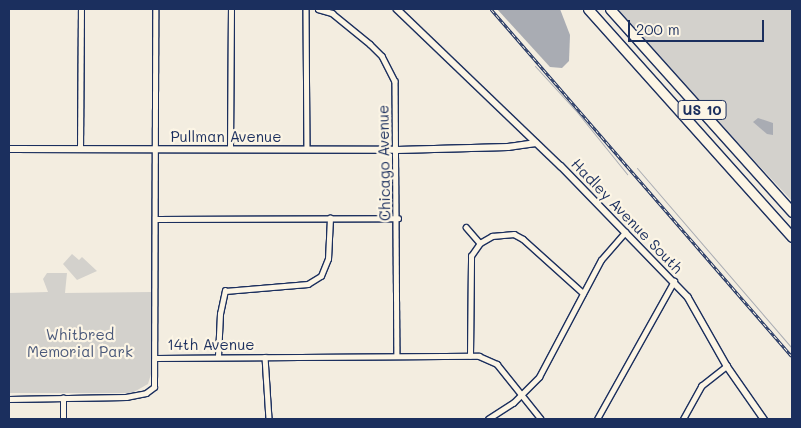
<!DOCTYPE html>
<style>
body{margin:0}
#map{position:relative;width:801px;height:428px;overflow:hidden;background:#f3ede0;font-family:Mali,sans-serif}
div>[style]{position:absolute}
.green>*{inset:0;background:#d3d1cc}
.water>*{inset:0;background:#a9acb3}
.stream>*{height:1px;margin:-0.5px;padding:0 0.5px;transform-origin:0.5px;border-radius:0.5px;background:#a9acb3}
.roads{filter:drop-shadow(1px 0 #1b2f5e) drop-shadow(-1px 0 #1b2f5e) drop-shadow(0 1px #1b2f5e) drop-shadow(0 -1px #1b2f5e)}
.minor>*{height:4.5px;margin:-2.25px;padding:0 2.25px;transform-origin:2.25px;border-radius:2.25px;background:#fcf5e5}
.tertiary>*{height:5.5px;margin:-2.75px;padding:0 2.75px;transform-origin:2.75px;border-radius:2.75px;background:#fcf5e5}
.motorway>*{height:9px;margin:-4.5px;padding:0 4.5px;transform-origin:4.5px;border-radius:4.5px;background:#fcf5e5}
.rail>*{height:3px;margin-top:-1.5px;transform-origin:0;background:repeating-linear-gradient(90deg,#fcf5e5 0 4px,#1b2f5e 0 8px);box-sizing:border-box;border-block:1px solid #1b2f5e}
span{translate:-50% -50%;white-space:nowrap;text-align:center;line-height:1.15;-webkit-text-stroke:4.5px #fcf5e5;paint-order:stroke}
.shield-label span{padding:1px 4px;background:#fcf5e5;border:1px solid;border-radius:4px;-webkit-text-stroke-width:0}
.shield-label{font-size:14px;color:#1b2f5e;font-weight:700}
.street-label{font-size:15px;color:#1b2f5e}
.park-label{font-size:15px;color:#49587a}
.frame{position:absolute;inset:0;border:10px solid #1b2f5e;pointer-events:none}
.scale{position:absolute;left:628px;top:20px;width:136px;height:22px;box-sizing:border-box;border:2px solid #1b2f5e;border-top:0;padding-left:6px;font-size:15px;line-height:18px;white-space:nowrap;color:#1b2f5e;-webkit-text-stroke:4px #fcf5e5;paint-order:stroke}
</style>
<div id="map">
<div class="green">
<div style="clip-path:polygon(616px 9px,792px 9px,792px 201px,694px 96px)"></div>
<div style="clip-path:polygon(72px 254px,79px 260px,82px 257px,97px 271px,77px 280px,63px 264px)"></div>
<div style="clip-path:polygon(47px 273px,67px 273px,65px 293px,151px 292px,151px 374px,148px 384px,132px 393px,9px 393px,9px 293px,48px 292px,43px 279px)"></div>
</div>
<div class="water">
<div style="clip-path:polygon(497px 9px,560px 9px,570px 35px,569px 61px,562px 68px,550px 67px)"></div>
<div style="clip-path:polygon(758px 118px,773px 123px,773px 135px,767px 134px,753px 122px)"></div>
</div>
<div class="stream">
<div style="left:535px;top:66px;width:62px;rotate:47.6deg"></div>
<div style="left:577px;top:112px;width:80px;rotate:51.1deg"></div>
<div style="left:637px;top:168px;width:238px;rotate:49.3deg"></div>
</div>
<div class="roads">
<div class="minor">
<div style="left:306px;top:9px;width:140px;rotate:89.6deg"></div>
<div style="left:318px;top:9px;width:15px;rotate:16deg"></div>
<div style="left:332px;top:13px;width:49px;rotate:39.2deg"></div>
<div style="left:370px;top:44px;width:17px;rotate:45deg"></div>
<div style="left:382px;top:56px;width:28px;rotate:63deg"></div>
<div style="left:395px;top:81px;width:273px;rotate:89.6deg"></div>
<div style="left:80px;top:149px;width:140px;rotate:-89.6deg"></div>
<div style="left:230px;top:149px;width:140px;rotate:-89.6deg"></div>
<div style="left:155px;top:219px;width:243px;rotate:-0.2deg"></div>
<div style="left:466px;top:227px;width:21px;rotate:49deg"></div>
<div style="left:218px;top:356px;width:42px;rotate:-87.3deg"></div>
<div style="left:220px;top:314px;width:24px;rotate:-78deg"></div>
<div style="left:225px;top:291px;width:83px;rotate:-4.8deg"></div>
<div style="left:308px;top:284px;width:15px;rotate:-32deg"></div>
<div style="left:321px;top:276px;width:18px;rotate:-68deg"></div>
<div style="left:328px;top:259px;width:41px;rotate:-87.2deg"></div>
<div style="left:470px;top:356px;width:100px;rotate:-89.4deg"></div>
<div style="left:471px;top:256px;width:16px;rotate:-55deg"></div>
<div style="left:480px;top:243px;width:14px;rotate:-30deg"></div>
<div style="left:492px;top:236px;width:22px;rotate:-5deg"></div>
<div style="left:514px;top:234px;width:10px;rotate:29deg"></div>
<div style="left:523px;top:239px;width:81px;rotate:42deg"></div>
<div style="left:265px;top:357px;width:62px;rotate:86.3deg"></div>
<div style="left:156px;top:358px;width:323px;rotate:-0.4deg"></div>
<div style="left:479px;top:356px;width:20px;rotate:24deg"></div>
<div style="left:497px;top:364px;width:70px;rotate:51.3deg"></div>
<div style="left:9px;top:399px;width:117px;rotate:-1deg"></div>
<div style="left:126px;top:397px;width:20px;rotate:-11deg"></div>
<div style="left:146px;top:393px;width:10px;rotate:-37deg"></div>
<div style="left:154px;top:387px;width:378px;rotate:-89.8deg"></div>
<div style="left:63px;top:419px;width:21px;rotate:-90deg"></div>
<div style="left:488px;top:419px;width:30px;rotate:-33deg"></div>
<div style="left:513px;top:403px;width:37px;rotate:-45deg"></div>
<div style="left:539px;top:377px;width:132px;rotate:-62.1deg"></div>
<div style="left:601px;top:260px;width:37px;rotate:-49deg"></div>
<div style="left:597px;top:419px;width:158px;rotate:-60.8deg"></div>
<div style="left:683px;top:419px;width:38px;rotate:-61deg"></div>
<div style="left:701px;top:386px;width:33px;rotate:-38deg"></div>
</div>
<div class="tertiary">
<div style="left:397px;top:9px;width:227px;rotate:43.8deg"></div>
<div style="left:561px;top:166px;width:182px;rotate:45.9deg"></div>
<div style="left:688px;top:297px;width:79px;rotate:60.5deg"></div>
<div style="left:727px;top:366px;width:65px;rotate:55.1deg"></div>
<div style="left:9px;top:149px;width:388px;rotate:0.1deg"></div>
<div style="left:397px;top:150px;width:111px;rotate:-1.5deg"></div>
<div style="left:508px;top:147px;width:28px;rotate:-8deg"></div>
</div>
<div class="motorway">
<div style="left:588px;top:9px;width:306px;rotate:48.2deg"></div>
<div style="left:610px;top:9px;width:273px;rotate:48.1deg"></div>
</div>
</div>
<div class="rail">
<div style="left:491px;top:9px;width:459px;rotate:49.1deg"></div>
</div>
<div class="shield-label">
<span style="left:702px;top:110px">US 10</span>
</div>
<div class="street-label">
<span style="left:226px;top:137px">Pullman Avenue</span>
<span style="left:384px;top:163px;rotate:-91deg">Chicago Avenue</span>
<span style="left:627px;top:216px;rotate:46deg">Hadley Avenue South</span>
<span style="left:211px;top:345px">14th Avenue</span>
</div>
<div class="park-label">
<span style="left:80px;top:343px">Whitbred<br>Memorial Park</span>
</div>
<div class="frame"></div>
<div class="scale">200 m</div>
</div>
